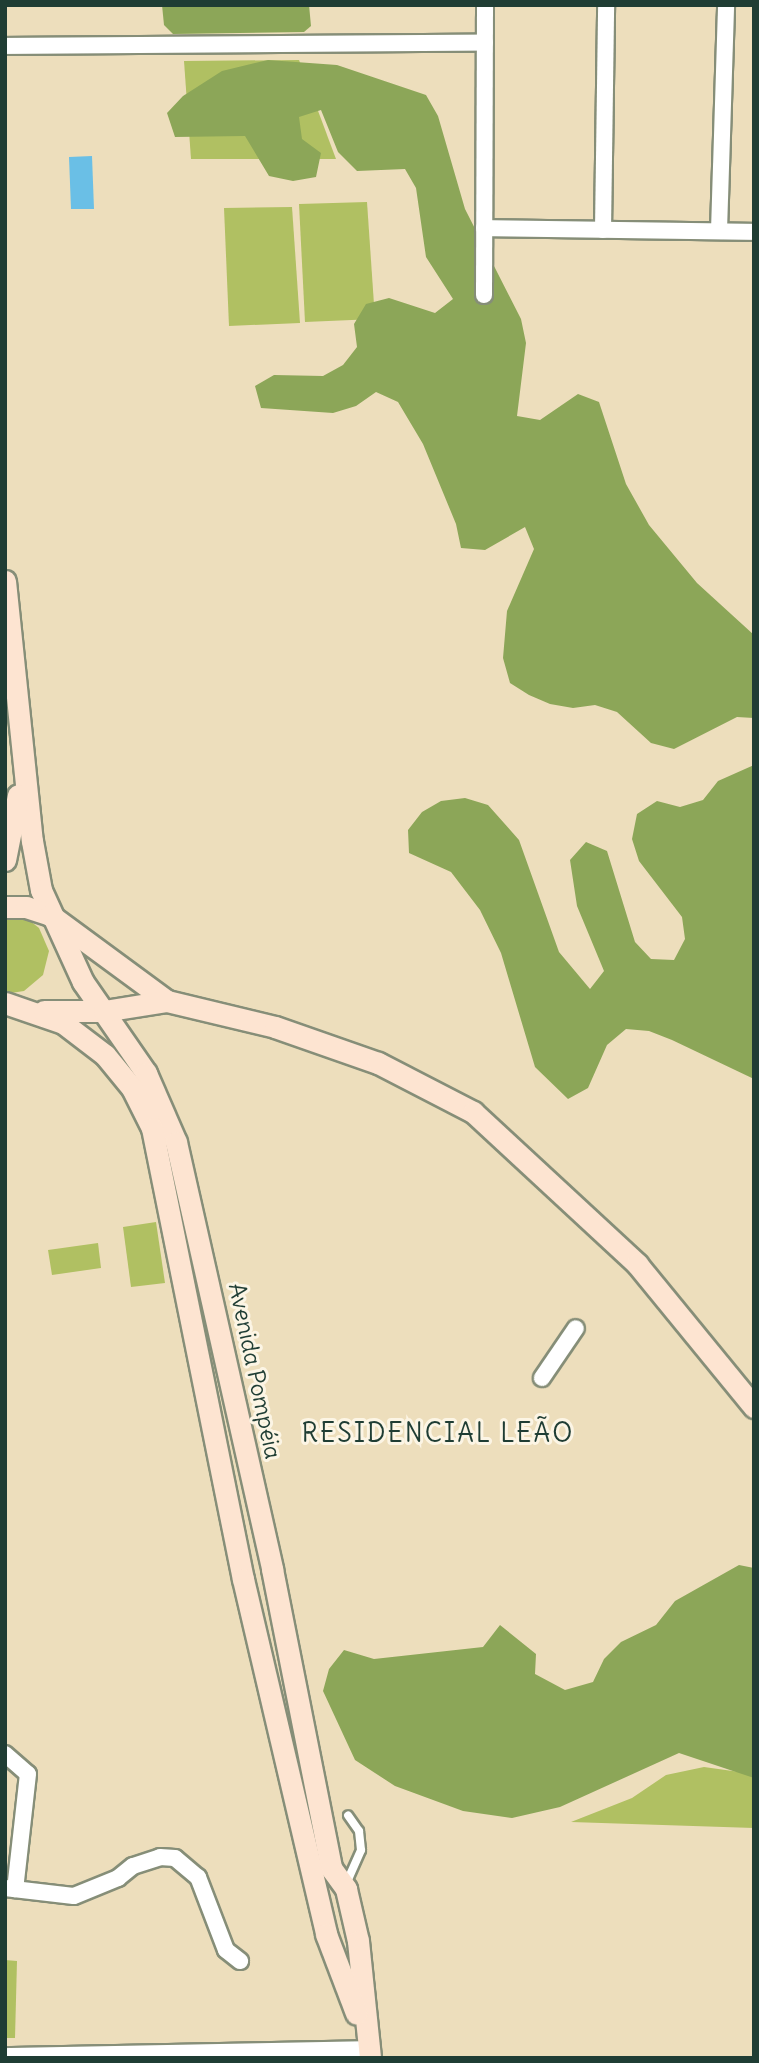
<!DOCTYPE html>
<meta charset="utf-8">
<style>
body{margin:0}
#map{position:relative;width:759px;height:2063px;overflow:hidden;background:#eddebc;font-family:Delius,sans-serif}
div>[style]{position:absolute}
.green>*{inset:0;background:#b0c062}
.forest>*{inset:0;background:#8ca658}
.water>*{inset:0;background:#6abfe6}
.roads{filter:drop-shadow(2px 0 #868e78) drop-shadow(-2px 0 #868e78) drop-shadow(0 2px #868e78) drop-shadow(0 -2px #868e78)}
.service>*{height:8px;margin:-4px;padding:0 4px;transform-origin:4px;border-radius:4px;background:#fff}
.minor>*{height:16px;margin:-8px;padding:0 8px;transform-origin:8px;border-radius:8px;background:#fff}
.secondary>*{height:21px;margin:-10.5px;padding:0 10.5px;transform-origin:10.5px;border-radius:10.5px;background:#fde4d1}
span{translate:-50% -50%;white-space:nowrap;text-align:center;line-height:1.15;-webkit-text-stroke:6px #fcf5e5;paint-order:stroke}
.street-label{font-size:23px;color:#1f3d34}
.quarter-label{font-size:26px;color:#1f3d34;letter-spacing:2px}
.frame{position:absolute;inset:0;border:7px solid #1f3d34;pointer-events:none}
</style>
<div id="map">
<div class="green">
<div style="clip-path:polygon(299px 60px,336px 159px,191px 159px,184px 61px)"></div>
<div style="clip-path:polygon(367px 202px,375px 319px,305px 322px,299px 204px)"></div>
<div style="clip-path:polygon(292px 207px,300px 323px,229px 326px,224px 208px)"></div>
<div style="clip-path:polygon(5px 915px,29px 920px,39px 928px,49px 951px,43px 975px,24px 991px,11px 993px,5px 992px)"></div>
<div style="clip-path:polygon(156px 1222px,165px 1283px,131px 1287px,123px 1227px)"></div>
<div style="clip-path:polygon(98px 1243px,101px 1268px,52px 1275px,48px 1250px)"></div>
<div style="clip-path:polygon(704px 1767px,754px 1774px,754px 1828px,571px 1822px,632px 1798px,666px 1775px)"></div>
<div style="clip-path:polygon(5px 1960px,17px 1961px,15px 2038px,5px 2038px)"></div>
</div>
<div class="forest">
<div style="clip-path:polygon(162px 5px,309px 5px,311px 26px,304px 32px,173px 34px,164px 25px)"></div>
<div style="clip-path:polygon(268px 60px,337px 65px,426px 95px,438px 116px,465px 209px,521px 319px,526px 343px,517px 416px,540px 420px,578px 394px,599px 402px,626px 484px,649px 525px,697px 583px,754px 635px,754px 718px,737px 717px,674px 749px,651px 743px,617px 712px,595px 705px,573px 708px,550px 704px,529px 695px,510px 683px,503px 658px,507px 611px,534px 549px,525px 527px,485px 550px,461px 548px,456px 524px,423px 444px,398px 402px,376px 392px,356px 406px,333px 413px,261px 408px,255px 386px,274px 375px,323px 376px,343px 365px,357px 347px,354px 324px,366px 304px,389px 298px,435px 313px,453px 299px,426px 257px,416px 188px,405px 169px,357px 171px,338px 152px,321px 110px,299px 117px,302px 139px,321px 153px,316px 177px,293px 181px,269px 176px,245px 136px,175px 137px,167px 113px,183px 96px,222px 71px)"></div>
<div style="clip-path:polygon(754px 765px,754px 1079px,672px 1040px,649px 1031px,626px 1029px,607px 1045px,588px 1088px,568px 1099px,535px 1067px,501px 953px,480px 910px,451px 872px,409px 853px,408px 830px,422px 812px,441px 801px,465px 798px,488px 805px,519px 840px,559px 952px,590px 989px,604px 971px,577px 906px,570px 860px,586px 842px,607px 851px,635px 942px,651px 959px,674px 960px,685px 939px,682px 917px,639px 861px,632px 839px,637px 814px,657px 801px,680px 807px,703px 800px,718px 781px)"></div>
<div style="clip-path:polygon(739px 1565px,754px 1568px,754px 1778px,679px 1753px,560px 1807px,512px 1818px,463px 1811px,395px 1786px,355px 1760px,323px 1691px,329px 1669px,344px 1650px,374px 1659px,483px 1647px,500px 1625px,536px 1654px,535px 1674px,565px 1690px,593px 1682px,604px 1659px,621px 1642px,656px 1625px,675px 1601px)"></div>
</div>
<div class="water">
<div style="clip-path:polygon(92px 156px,94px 209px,71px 209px,69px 157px)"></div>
</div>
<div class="roads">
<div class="service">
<div style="left:346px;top:1884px;width:37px;rotate:-66deg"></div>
<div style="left:361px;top:1850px;width:19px;rotate:-96deg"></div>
<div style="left:359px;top:1831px;width:19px;rotate:-125deg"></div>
</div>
<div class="minor">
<div style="left:5px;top:46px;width:480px;rotate:-0.4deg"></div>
<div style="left:484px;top:228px;width:270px;rotate:0.8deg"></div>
<div style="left:603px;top:230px;width:225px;rotate:-89.2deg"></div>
<div style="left:719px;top:231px;width:226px;rotate:-88.2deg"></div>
<div style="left:484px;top:295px;width:290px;rotate:-89.8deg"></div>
<div style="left:542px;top:1378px;width:60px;rotate:-55.8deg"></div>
<div style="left:5px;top:1754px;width:30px;rotate:41deg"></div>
<div style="left:28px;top:1774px;width:116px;rotate:96.4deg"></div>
<div style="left:5px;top:1888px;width:69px;rotate:6.6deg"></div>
<div style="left:74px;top:1896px;width:48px;rotate:-22.2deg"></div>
<div style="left:118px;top:1878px;width:19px;rotate:-39deg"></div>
<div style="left:133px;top:1866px;width:28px;rotate:-18deg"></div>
<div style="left:160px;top:1857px;width:15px;rotate:4deg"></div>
<div style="left:175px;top:1858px;width:30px;rotate:40deg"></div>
<div style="left:198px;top:1877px;width:78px;rotate:69deg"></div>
<div style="left:226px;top:1950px;width:18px;rotate:38deg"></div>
<div style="left:5px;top:2056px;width:363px;rotate:-1.1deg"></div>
</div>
<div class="secondary">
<div style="left:5px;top:581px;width:261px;rotate:84.1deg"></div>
<div style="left:32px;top:841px;width:50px;rotate:79.6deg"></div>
<div style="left:41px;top:890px;width:101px;rotate:65.5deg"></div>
<div style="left:83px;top:982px;width:111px;rotate:55.3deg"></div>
<div style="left:146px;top:1073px;width:75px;rotate:66.5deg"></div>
<div style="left:176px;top:1142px;width:438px;rotate:77.3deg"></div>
<div style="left:272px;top:1569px;width:305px;rotate:78.8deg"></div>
<div style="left:331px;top:1868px;width:26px;rotate:54deg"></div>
<div style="left:346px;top:1889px;width:53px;rotate:77deg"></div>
<div style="left:358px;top:1941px;width:118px;rotate:84.1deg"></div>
<div style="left:5px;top:860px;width:66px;rotate:-78.7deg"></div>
<div style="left:5px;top:907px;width:21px"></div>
<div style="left:26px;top:907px;width:25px;rotate:18deg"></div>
<div style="left:50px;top:915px;width:145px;rotate:36.3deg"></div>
<div style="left:167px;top:1001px;width:111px;rotate:13.5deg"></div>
<div style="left:275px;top:1027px;width:109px;rotate:19.3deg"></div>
<div style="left:378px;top:1063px;width:107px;rotate:27.3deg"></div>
<div style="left:473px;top:1112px;width:224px;rotate:42.8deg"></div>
<div style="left:637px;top:1264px;width:185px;rotate:50.7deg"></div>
<div style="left:5px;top:1003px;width:61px;rotate:19deg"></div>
<div style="left:63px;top:1023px;width:53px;rotate:37.3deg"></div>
<div style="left:105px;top:1055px;width:43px;rotate:50.7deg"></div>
<div style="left:132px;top:1088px;width:45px;rotate:63.4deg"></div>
<div style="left:152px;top:1128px;width:460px;rotate:78.6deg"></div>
<div style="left:243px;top:1579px;width:365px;rotate:76.8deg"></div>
<div style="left:326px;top:1934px;width:85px;rotate:69.2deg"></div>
<div style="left:44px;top:1011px;width:60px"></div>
<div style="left:104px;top:1011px;width:64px;rotate:-9deg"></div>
</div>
</div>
<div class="street-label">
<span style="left:255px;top:1371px;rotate:78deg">Avenida Pompéia</span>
</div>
<div class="quarter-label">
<span style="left:438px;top:1433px">RESIDENCIAL LEÃO</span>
</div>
<div class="frame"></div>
</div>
